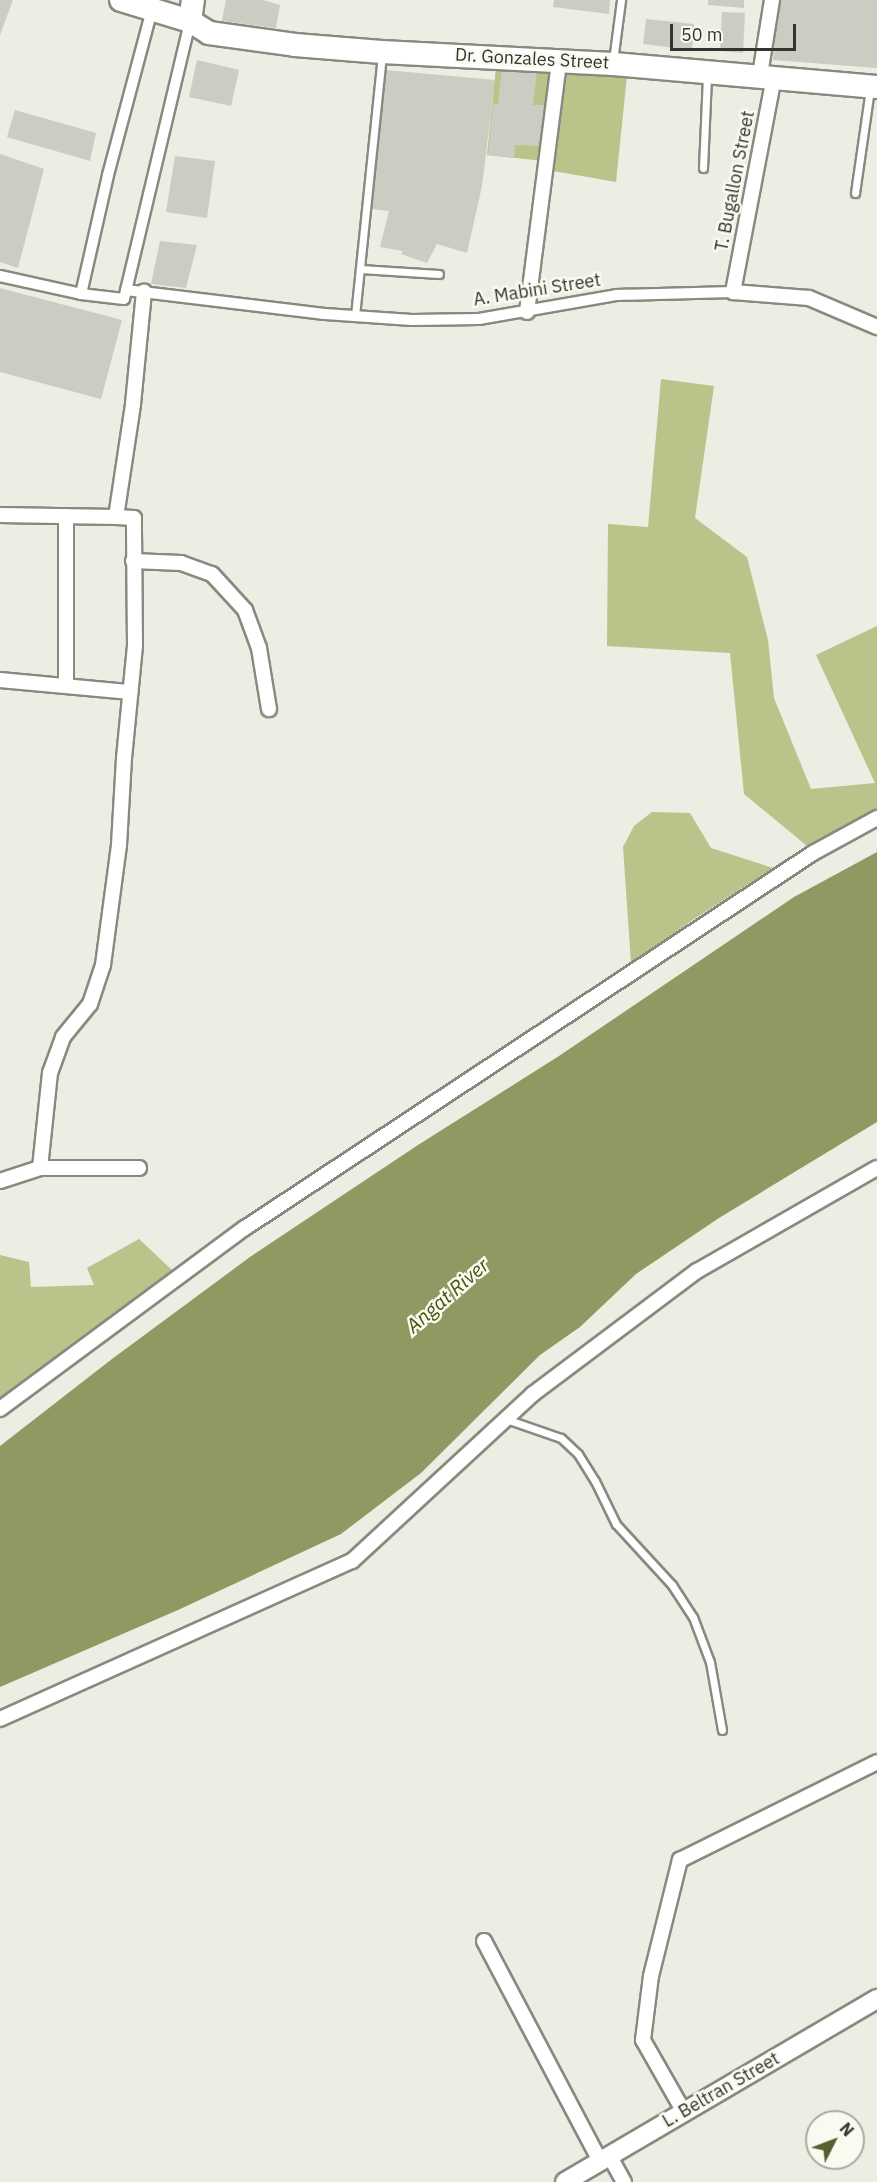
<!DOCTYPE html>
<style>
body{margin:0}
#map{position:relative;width:877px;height:2182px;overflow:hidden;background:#ebeee2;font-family:"IBM Plex Sans",sans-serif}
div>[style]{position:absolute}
.green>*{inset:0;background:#bac38a}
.water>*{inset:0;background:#909961}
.building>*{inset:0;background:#cacdc2}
.roads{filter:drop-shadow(2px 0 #888a7f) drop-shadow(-2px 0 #888a7f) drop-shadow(0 2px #888a7f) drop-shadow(0 -2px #888a7f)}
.service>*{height:7px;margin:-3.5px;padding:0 3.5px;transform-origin:3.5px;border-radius:3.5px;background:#fff}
.pedestrian>*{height:10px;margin:-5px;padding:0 5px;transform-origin:5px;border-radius:5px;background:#fff}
.minor>*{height:14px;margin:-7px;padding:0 7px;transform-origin:7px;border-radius:7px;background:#fff}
.tertiary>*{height:18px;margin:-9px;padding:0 9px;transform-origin:9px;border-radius:9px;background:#fff}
.primary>*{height:22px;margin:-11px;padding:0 11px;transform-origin:11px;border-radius:11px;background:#fff}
span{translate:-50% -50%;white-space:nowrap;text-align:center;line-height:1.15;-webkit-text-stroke:5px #f9fbf0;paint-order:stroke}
.street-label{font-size:18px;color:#33332f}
.water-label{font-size:20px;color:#4b5210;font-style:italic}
.north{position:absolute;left:805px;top:2110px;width:60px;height:60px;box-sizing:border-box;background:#f9fbf0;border:2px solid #aaaba3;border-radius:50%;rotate:48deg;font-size:16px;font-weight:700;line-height:24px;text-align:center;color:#33332f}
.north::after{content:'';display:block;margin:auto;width:21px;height:27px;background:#585e2d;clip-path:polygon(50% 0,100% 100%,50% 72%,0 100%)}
.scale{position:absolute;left:670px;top:24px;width:126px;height:27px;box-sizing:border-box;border:3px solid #33332f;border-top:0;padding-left:8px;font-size:18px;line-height:21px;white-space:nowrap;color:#33332f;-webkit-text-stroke:4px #f9fbf0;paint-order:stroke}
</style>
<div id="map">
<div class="green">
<div style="clip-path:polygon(496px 67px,627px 76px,616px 182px,553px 171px,554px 162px,487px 155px)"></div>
<div style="clip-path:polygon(661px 379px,714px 386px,695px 518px,747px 557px,768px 640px,774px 698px,811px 789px,875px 783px,816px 655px,877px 626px,877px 813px,807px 846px,744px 794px,730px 653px,607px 646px,608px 524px,648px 527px)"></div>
<div style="clip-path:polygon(652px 812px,690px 813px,711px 848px,773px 868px,691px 921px,631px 963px,623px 847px,634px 826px)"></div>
<div style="clip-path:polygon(139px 1239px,172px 1270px,0 1398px,0 1255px,29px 1262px,31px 1287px,94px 1285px,87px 1268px)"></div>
</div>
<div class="water">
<div style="clip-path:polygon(877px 852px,877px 1122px,719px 1218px,636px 1274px,580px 1327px,540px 1355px,421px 1473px,341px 1534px,178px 1610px,0 1687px,0 1446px,112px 1359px,250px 1257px,418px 1145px,559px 1056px,794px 897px)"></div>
</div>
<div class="building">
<div style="clip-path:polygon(0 0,13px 0,0 35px)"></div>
<div style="clip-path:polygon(226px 0,263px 0,280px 5px,276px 28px,222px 21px)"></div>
<div style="clip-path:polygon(554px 0,610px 0,609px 14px,553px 7px)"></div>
<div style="clip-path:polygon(708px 0,744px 0,744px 8px,708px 5px)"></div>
<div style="clip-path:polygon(778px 0,877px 0,877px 68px,773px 60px)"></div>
<div style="clip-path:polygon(722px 12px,745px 13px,743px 53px,720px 51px)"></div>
<div style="clip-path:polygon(646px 19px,694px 24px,692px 50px,643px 44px)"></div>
<div style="clip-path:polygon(197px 60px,239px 70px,231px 106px,189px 97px)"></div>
<div style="clip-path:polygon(502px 67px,537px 70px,533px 105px,545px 105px,543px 146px,515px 145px,514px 158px,488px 155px,493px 104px,498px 104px)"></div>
<div style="clip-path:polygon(385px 70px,495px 80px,482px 186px,467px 253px,437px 244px,427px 263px,401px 254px,403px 251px,380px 247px,389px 211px,372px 209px,372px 196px,369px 195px)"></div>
<div style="clip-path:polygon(15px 110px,96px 133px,90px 161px,7px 137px)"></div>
<div style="clip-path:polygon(0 154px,44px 169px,18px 268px,0 262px)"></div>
<div style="clip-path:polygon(175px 156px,215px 161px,207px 218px,166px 212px)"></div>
<div style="clip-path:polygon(160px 241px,197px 245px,186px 288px,151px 284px)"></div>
<div style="clip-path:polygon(0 288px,122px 320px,101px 399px,0 372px)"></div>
</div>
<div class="roads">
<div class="service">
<div style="left:613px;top:61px;width:62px;rotate:-82.5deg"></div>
<div style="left:703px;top:168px;width:91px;rotate:-87.5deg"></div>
<div style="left:855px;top:193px;width:105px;rotate:-81.8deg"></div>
<div style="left:360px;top:269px;width:79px;rotate:3.6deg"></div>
<div style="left:355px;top:316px;width:262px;rotate:-84.1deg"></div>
<div style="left:506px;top:1419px;width:58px;rotate:19.1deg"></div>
<div style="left:561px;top:1438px;width:23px;rotate:43deg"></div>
<div style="left:578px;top:1454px;width:32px;rotate:58deg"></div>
<div style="left:595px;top:1481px;width:48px;rotate:64deg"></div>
<div style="left:616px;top:1524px;width:83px;rotate:47.4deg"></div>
<div style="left:672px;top:1585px;width:38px;rotate:57deg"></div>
<div style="left:693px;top:1617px;width:48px;rotate:69.3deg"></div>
<div style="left:710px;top:1662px;width:69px;rotate:80deg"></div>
</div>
<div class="pedestrian">
<div style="left:0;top:276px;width:83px;rotate:12.5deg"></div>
<div style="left:81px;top:294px;width:43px;rotate:6.6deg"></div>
<div style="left:124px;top:299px;width:286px;rotate:-76.6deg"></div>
<div style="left:126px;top:290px;width:200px;rotate:6.9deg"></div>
<div style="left:325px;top:314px;width:87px;rotate:3.9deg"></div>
<div style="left:412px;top:320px;width:67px;rotate:-0.9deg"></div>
<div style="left:479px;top:319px;width:139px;rotate:-9.9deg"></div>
<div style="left:616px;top:295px;width:117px;rotate:-1.5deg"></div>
<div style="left:81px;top:294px;width:122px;rotate:-77.2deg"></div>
<div style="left:108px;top:175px;width:171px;rotate:-75.1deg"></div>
</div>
<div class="minor">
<div style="left:760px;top:75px;width:76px;rotate:-80.9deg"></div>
<div style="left:774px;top:77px;width:219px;rotate:100.8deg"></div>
<div style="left:733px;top:292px;width:76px;rotate:4.5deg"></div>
<div style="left:809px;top:298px;width:74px;rotate:23.1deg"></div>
<div style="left:527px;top:312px;width:253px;rotate:-82.7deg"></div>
<div style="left:0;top:515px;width:116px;rotate:1deg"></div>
<div style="left:133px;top:561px;width:48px;rotate:2.4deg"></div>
<div style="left:181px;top:563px;width:33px;rotate:20deg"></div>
<div style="left:212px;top:574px;width:49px;rotate:47.5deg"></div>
<div style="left:245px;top:610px;width:40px;rotate:69.8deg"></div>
<div style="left:259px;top:648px;width:62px;rotate:80.7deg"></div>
<div style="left:0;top:680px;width:131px;rotate:5.3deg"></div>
<div style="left:66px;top:686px;width:170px;rotate:-90deg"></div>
<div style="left:40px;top:1168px;width:96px;rotate:-84deg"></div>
<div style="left:50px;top:1073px;width:38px;rotate:-70deg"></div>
<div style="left:63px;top:1037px;width:43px;rotate:-50.7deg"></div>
<div style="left:90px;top:1004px;width:41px;rotate:-71.6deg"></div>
<div style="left:103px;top:965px;width:121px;rotate:-82.4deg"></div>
<div style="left:119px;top:845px;width:87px;rotate:-86.7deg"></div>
<div style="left:124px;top:758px;width:114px;rotate:-84.4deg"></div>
<div style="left:135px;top:645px;width:127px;rotate:-90.5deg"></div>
<div style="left:134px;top:518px;width:18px;rotate:-177deg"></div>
<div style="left:116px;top:517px;width:114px;rotate:-81.4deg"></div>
<div style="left:133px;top:404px;width:113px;rotate:-84.4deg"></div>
<div style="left:0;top:1181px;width:42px;rotate:-18deg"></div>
<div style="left:40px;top:1168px;width:99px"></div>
<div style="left:0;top:1409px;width:305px;rotate:-36.5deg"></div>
<div style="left:245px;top:1228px;width:681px;rotate:-33.43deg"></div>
<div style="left:813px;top:853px;width:73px;rotate:-28.7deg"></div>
<div style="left:0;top:1719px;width:386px;rotate:-24.2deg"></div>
<div style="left:352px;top:1561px;width:246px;rotate:-42.7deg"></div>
<div style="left:533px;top:1394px;width:205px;rotate:-36.9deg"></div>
<div style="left:697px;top:1271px;width:207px;rotate:-29.8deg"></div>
<div style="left:484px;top:1941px;width:249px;rotate:62.2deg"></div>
<div style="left:684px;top:2112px;width:83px;rotate:-119.7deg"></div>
<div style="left:643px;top:2040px;width:64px;rotate:-82.9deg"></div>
<div style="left:651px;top:1976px;width:120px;rotate:-76deg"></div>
<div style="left:680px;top:1860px;width:220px;rotate:-26.4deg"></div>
<div style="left:609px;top:2155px;width:31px;rotate:61deg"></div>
</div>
<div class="tertiary">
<div style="left:565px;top:2182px;width:362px;rotate:-30.4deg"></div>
</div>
<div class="primary">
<div style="left:121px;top:0;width:72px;rotate:16.9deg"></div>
<div style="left:190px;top:21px;width:22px;rotate:32deg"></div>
<div style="left:209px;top:33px;width:87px;rotate:7.9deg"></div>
<div style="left:295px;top:45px;width:87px;rotate:4.6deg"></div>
<div style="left:382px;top:52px;width:231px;rotate:3deg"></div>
<div style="left:613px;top:64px;width:265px;rotate:5deg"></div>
<div style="left:190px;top:21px;width:21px;rotate:-82deg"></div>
</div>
</div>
<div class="street-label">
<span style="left:532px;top:59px;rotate:3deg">Dr. Gonzales Street</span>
<span style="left:735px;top:181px;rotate:-79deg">T. Bugallon Street</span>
<span style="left:537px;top:290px;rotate:-9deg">A. Mabini Street</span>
<span style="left:721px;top:2090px;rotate:-30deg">L. Beltran Street</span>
</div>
<div class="water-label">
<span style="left:447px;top:1295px;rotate:-41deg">Angat River</span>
</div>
<div class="north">N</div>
<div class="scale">50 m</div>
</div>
